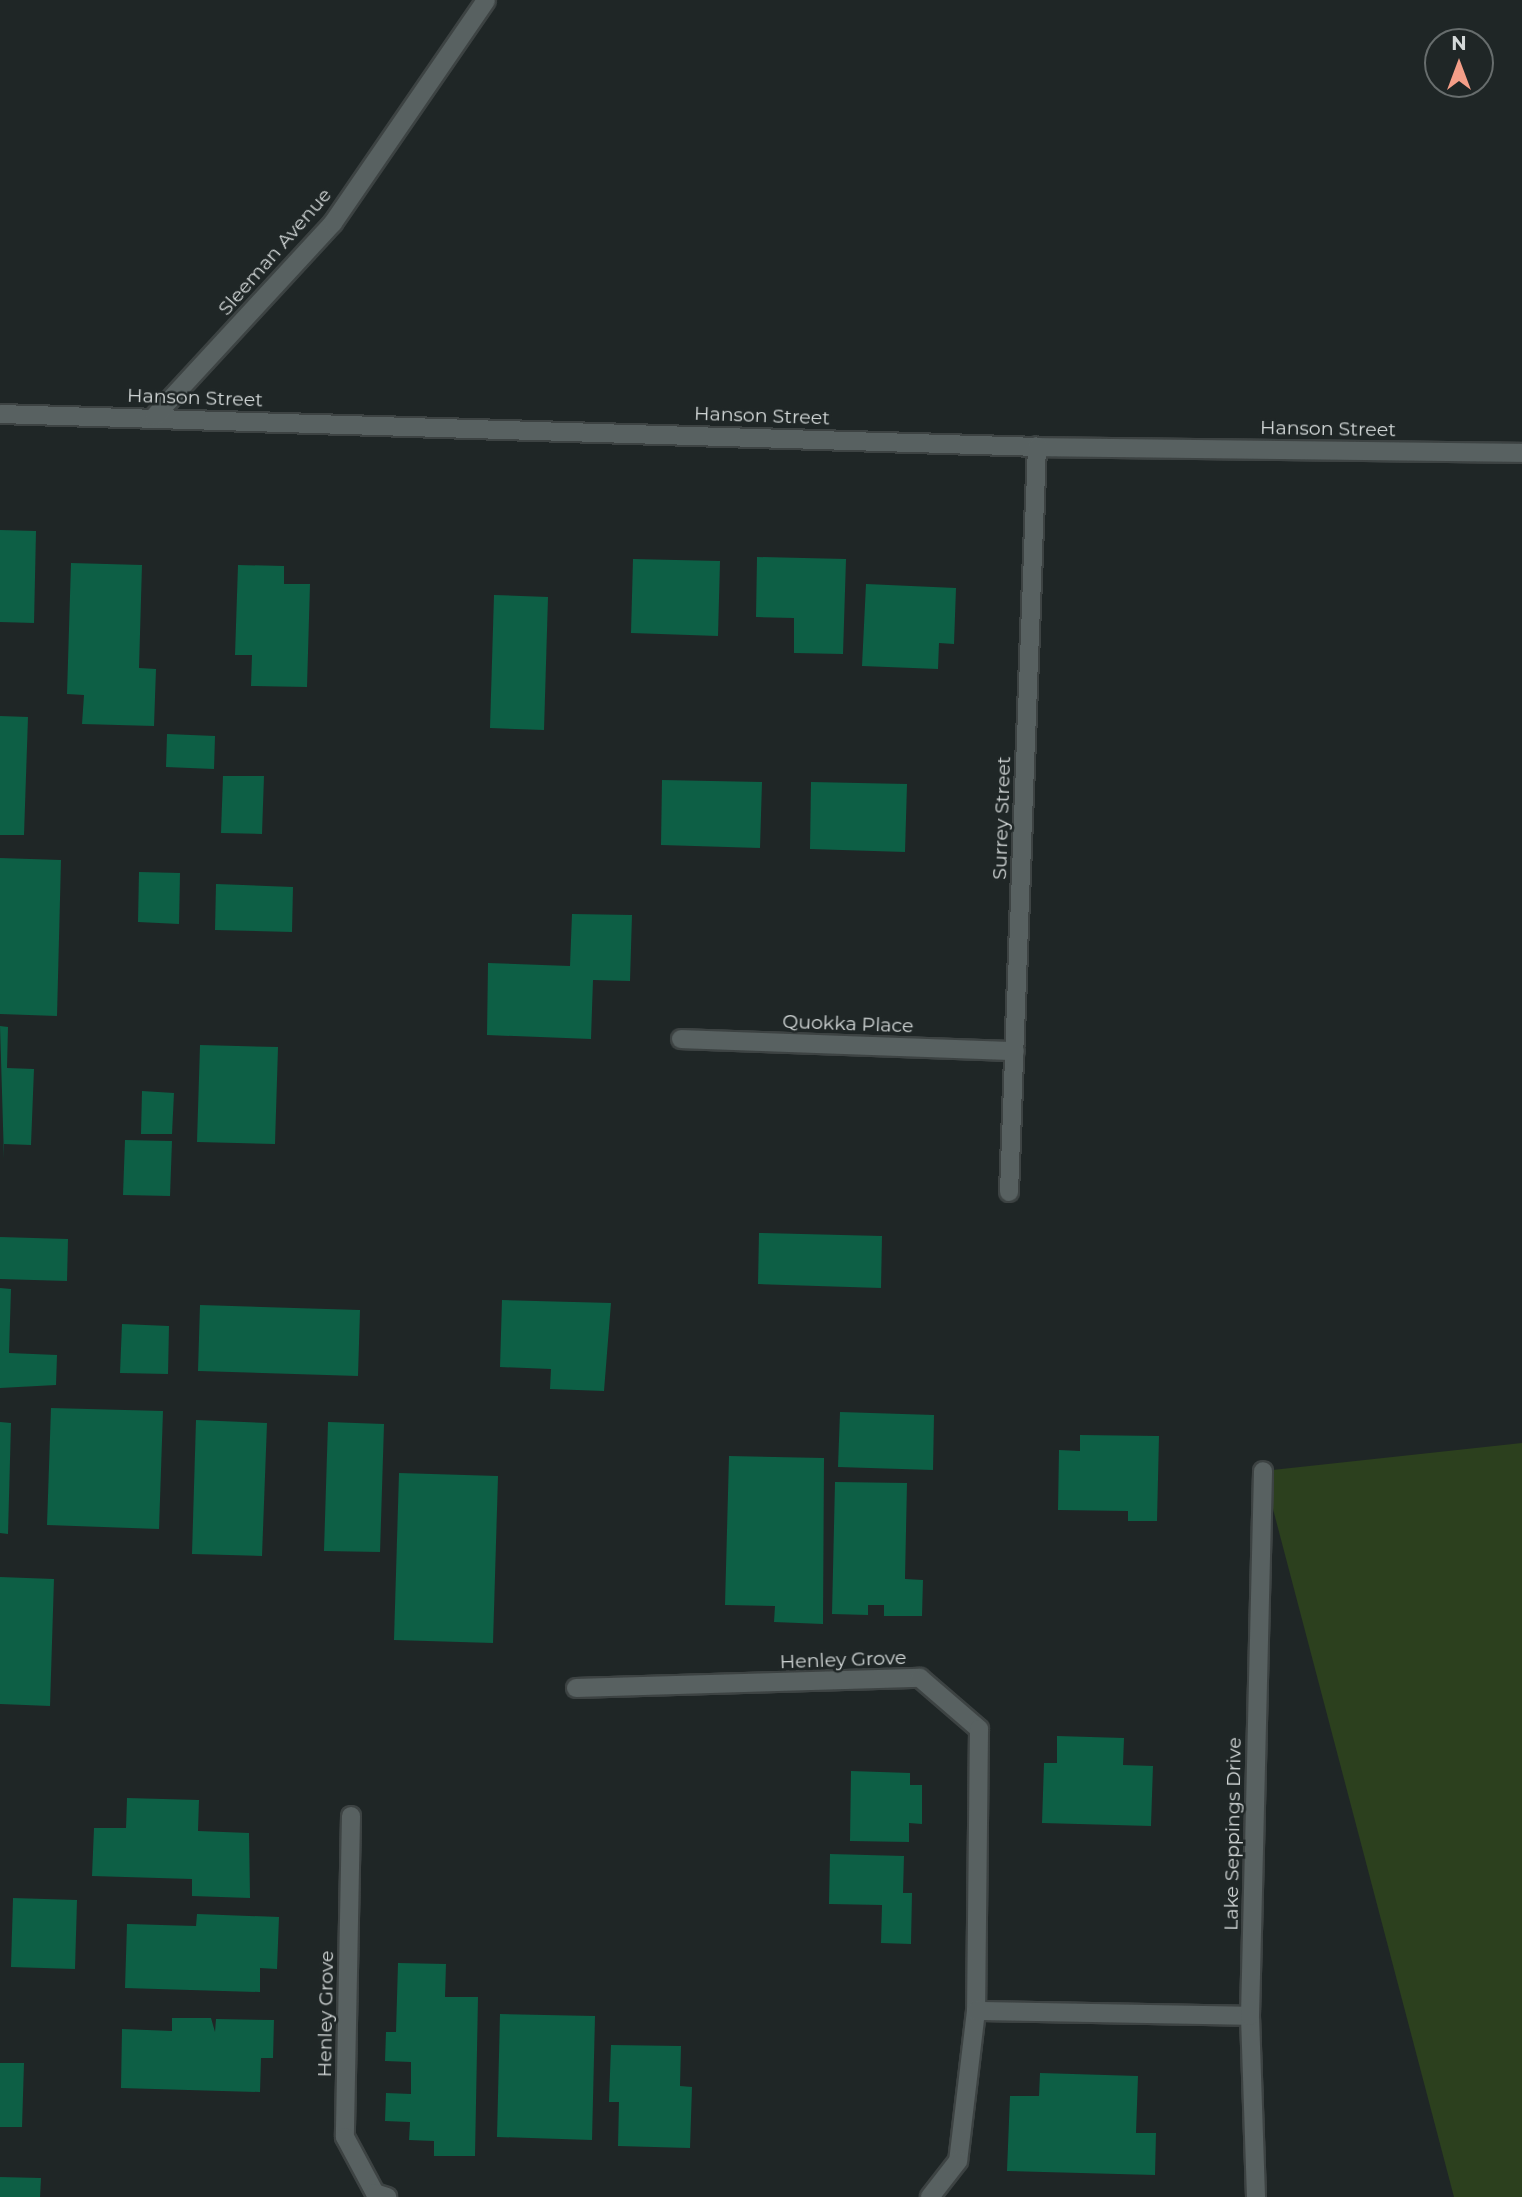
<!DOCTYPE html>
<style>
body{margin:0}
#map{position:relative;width:1522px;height:2197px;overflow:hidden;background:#1f2626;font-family:Montserrat,sans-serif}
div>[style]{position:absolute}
.green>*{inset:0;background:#2c401e}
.building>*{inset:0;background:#0d5f45}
.roads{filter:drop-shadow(2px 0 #3d4343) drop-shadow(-2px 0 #3d4343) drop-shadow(0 2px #3d4343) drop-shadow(0 -2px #3d4343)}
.minor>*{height:18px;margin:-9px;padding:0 9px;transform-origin:9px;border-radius:9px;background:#586161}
span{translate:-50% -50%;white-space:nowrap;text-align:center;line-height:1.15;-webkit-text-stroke:5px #1f2626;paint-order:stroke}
.street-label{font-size:19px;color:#d3d8d8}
.north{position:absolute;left:1424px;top:28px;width:70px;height:70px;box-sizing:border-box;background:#1f2626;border:2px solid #676d6d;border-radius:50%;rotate:0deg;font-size:19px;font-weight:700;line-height:28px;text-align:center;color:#d3d8d8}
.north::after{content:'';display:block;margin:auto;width:24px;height:32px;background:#f49e88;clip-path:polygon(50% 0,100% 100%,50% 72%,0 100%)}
</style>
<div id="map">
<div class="green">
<div style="clip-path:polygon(1522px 1443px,1522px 2197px,1454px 2197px,1263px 1471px)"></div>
</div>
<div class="building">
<div style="clip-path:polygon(0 530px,36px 531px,34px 623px,0 622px)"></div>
<div style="clip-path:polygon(757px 557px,846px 559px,843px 654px,794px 653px,794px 618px,756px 617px)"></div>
<div style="clip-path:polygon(633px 559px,720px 561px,718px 636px,631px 633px)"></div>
<div style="clip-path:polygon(71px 563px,142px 565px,139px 668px,156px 669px,154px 726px,82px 724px,84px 695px,67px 694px)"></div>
<div style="clip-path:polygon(238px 565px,284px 566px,284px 584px,310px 584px,307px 687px,251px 686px,252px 655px,235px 655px)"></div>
<div style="clip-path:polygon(866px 584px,956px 588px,954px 644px,939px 643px,938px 669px,862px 666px)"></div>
<div style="clip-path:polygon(494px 595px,548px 597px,544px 730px,490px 728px)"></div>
<div style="clip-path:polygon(0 716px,28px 717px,24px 835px,0 835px)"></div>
<div style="clip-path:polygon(167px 734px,215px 736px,214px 769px,166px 767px)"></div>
<div style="clip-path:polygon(223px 776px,264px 776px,262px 834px,221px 833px)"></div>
<div style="clip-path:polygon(662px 780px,762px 782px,760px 848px,661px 845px)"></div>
<div style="clip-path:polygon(811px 782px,907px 784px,905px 852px,810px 849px)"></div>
<div style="clip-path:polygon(0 858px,61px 860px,57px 1016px,0 1014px)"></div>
<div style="clip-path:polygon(139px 872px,180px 873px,179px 924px,138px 922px)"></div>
<div style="clip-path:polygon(216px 884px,293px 887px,292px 932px,215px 930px)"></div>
<div style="clip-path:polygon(572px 914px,632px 915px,630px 981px,593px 980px,591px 1039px,487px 1035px,488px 963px,570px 966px)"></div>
<div style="clip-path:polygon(0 1026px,8px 1027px,7px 1068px,34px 1069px,31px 1145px,4px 1144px,4px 1159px)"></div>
<div style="clip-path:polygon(200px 1045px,278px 1047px,275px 1144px,197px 1142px)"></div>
<div style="clip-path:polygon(142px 1091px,174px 1093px,172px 1134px,141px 1134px)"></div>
<div style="clip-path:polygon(125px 1140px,172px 1141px,170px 1196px,123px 1195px)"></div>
<div style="clip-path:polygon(759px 1233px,882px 1236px,881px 1288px,758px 1284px)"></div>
<div style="clip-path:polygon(0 1237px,68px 1239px,67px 1281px,0 1279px)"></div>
<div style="clip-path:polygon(0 1288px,11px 1289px,9px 1353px,57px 1355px,56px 1385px,0 1388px)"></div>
<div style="clip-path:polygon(502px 1300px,611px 1303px,604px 1391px,550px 1389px,551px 1369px,500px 1367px)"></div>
<div style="clip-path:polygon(200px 1305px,360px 1310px,358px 1376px,198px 1371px)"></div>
<div style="clip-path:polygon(122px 1324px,169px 1326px,168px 1374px,120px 1373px)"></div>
<div style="clip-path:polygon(51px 1408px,163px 1411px,159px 1529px,47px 1525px)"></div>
<div style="clip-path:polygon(840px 1412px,934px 1415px,933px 1470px,838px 1467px)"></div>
<div style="clip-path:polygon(196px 1420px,267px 1423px,262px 1556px,192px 1554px)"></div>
<div style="clip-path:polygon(0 1422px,11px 1423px,8px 1534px,0 1533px)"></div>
<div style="clip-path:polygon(328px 1422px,384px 1424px,380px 1552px,324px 1551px)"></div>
<div style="clip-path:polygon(1080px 1435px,1159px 1436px,1157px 1521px,1128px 1521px,1128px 1511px,1058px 1510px,1059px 1450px,1080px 1451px)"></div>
<div style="clip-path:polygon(729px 1456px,824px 1458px,823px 1624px,774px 1622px,775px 1606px,725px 1605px)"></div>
<div style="clip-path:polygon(399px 1473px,498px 1476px,493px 1643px,394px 1640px)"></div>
<div style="clip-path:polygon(835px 1482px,907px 1483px,905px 1579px,923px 1580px,922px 1616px,884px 1616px,884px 1605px,868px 1605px,868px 1615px,832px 1614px)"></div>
<div style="clip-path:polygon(0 1577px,54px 1579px,50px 1706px,0 1704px)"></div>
<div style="clip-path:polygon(1057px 1736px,1124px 1738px,1123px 1765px,1153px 1766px,1151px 1826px,1042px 1823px,1044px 1763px,1057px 1763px)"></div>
<div style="clip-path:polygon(851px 1771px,910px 1773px,910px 1785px,922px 1785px,922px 1824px,909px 1823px,909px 1842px,850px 1841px)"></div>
<div style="clip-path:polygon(127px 1798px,199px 1800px,198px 1831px,249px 1833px,250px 1898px,192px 1896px,192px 1879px,92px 1876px,94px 1828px,126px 1828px)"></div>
<div style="clip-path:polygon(830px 1854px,904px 1856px,903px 1893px,912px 1893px,911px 1944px,881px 1943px,882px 1905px,829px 1904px)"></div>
<div style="clip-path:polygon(13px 1898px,77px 1900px,75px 1969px,11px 1967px)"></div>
<div style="clip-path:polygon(197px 1914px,279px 1917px,277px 1969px,260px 1968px,260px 1992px,125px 1988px,127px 1924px,196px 1926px)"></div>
<div style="clip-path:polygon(398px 1963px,446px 1964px,445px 1997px,478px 1997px,475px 2156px,434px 2156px,434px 2141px,409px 2140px,410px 2122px,385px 2121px,386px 2093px,411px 2094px,411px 2062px,385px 2061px,386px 2032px,396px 2032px)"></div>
<div style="clip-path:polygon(500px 2014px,595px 2016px,592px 2140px,497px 2137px)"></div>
<div style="clip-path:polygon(172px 2018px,211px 2018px,215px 2032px,216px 2019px,274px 2020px,273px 2058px,261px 2058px,260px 2092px,121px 2088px,122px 2029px,172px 2031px)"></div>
<div style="clip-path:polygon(611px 2045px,681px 2046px,680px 2086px,692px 2087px,690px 2148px,618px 2146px,619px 2102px,609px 2102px)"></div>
<div style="clip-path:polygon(0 2063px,24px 2063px,22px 2127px,0 2127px)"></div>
<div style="clip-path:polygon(1040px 2073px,1138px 2076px,1136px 2133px,1156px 2133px,1155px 2175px,1007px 2171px,1010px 2096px,1039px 2096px)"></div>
<div style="clip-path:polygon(0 2177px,41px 2178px,40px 2197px,0 2197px)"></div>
</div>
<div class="roads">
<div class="minor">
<div style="left:0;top:414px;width:1038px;rotate:1.82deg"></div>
<div style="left:1037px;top:447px;width:485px;rotate:0.7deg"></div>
<div style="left:154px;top:417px;width:264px;rotate:-47.3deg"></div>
<div style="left:333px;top:223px;width:270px;rotate:-55.5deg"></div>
<div style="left:681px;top:1039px;width:334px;rotate:2.1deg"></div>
<div style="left:1009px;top:1192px;width:746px;rotate:-87.85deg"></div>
<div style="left:576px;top:1688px;width:344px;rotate:-1.7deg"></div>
<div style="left:920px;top:1678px;width:78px;rotate:40.8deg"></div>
<div style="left:979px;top:1729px;width:282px;rotate:90.6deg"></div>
<div style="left:976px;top:2011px;width:151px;rotate:96.8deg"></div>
<div style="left:958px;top:2161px;width:46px;rotate:127.9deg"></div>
<div style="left:351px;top:1816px;width:321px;rotate:91.1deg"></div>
<div style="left:345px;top:2137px;width:64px;rotate:61.8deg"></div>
<div style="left:375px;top:2193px;width:13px;rotate:18deg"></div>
<div style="left:976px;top:2011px;width:274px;rotate:1deg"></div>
<div style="left:1256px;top:2197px;width:181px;rotate:-91.9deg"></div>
<div style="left:1250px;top:2016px;width:545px;rotate:-88.63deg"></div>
</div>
</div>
<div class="street-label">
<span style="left:275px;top:252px;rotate:-49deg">Sleeman Avenue</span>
<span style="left:195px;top:398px;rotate:2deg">Hanson Street</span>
<span style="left:762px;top:416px;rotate:2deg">Hanson Street</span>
<span style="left:1328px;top:429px;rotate:1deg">Hanson Street</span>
<span style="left:1002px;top:818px;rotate:-88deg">Surrey Street</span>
<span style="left:848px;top:1024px;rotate:2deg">Quokka Place</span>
<span style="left:843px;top:1660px;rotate:-2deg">Henley Grove</span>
<span style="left:1233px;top:1834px;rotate:-89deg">Lake Seppings Drive</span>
<span style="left:326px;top:2014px;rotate:-89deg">Henley Grove</span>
</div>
<div class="north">N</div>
</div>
